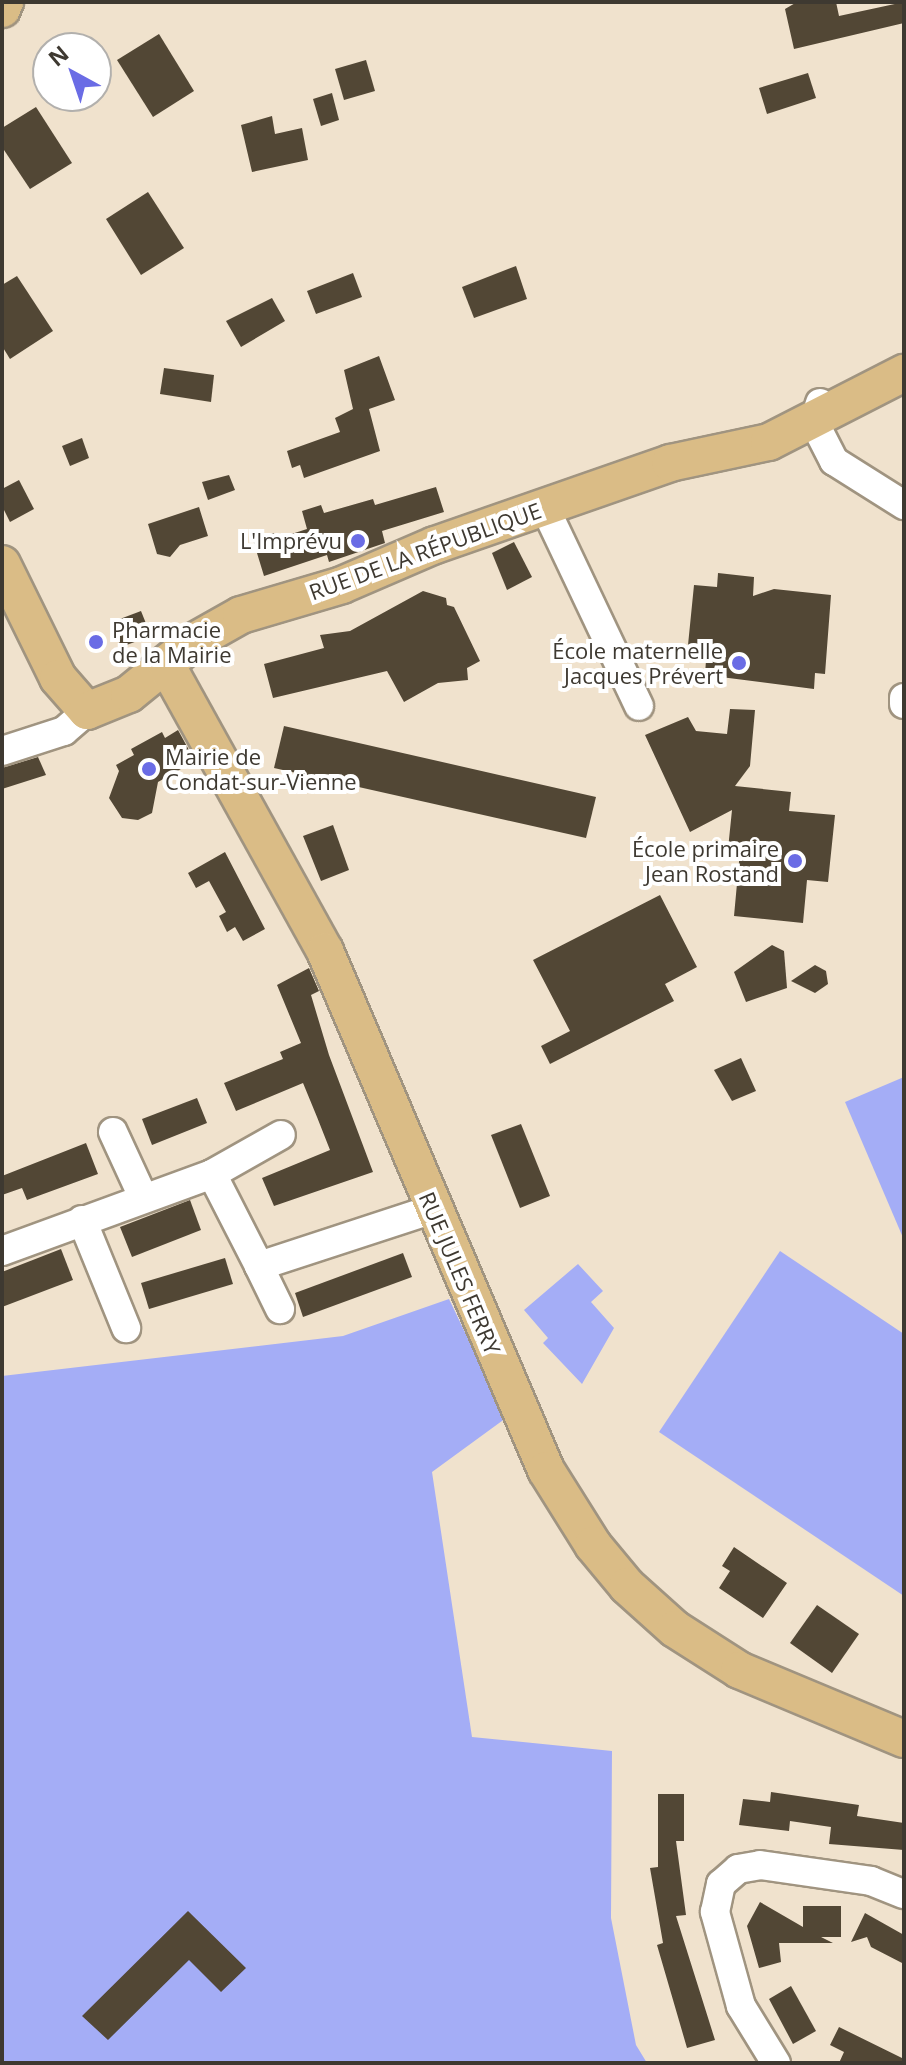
<!DOCTYPE html>
<meta charset="utf-8">
<style>
body{margin:0}
#map{position:relative;width:906px;height:2065px;overflow:hidden;background:#f0e2cd;font-family:"Open Sans",sans-serif}
div>[style]{position:absolute}
.green>*{inset:0;background:#a4adf6}
.building>*{inset:0;background:#524735}
.roads{filter:drop-shadow(2px 0 #a09480) drop-shadow(-2px 0 #a09480) drop-shadow(0 2px #a09480) drop-shadow(0 -2px #a09480)}
.minor>*{height:28px;margin:-14px;padding:0 14px;transform-origin:14px;border-radius:14px;background:#fff}
.major>*{height:36px;margin:-18px;padding:0 18px;transform-origin:18px;border-radius:18px;background:#dabc86}
.dots>*{width:22px;height:22px;translate:-50% -50%;box-sizing:border-box;border:4px solid #fff;border-radius:50%}
span{translate:-50% -50%;white-space:nowrap;text-align:center;line-height:1.15;-webkit-text-stroke:8px #fff;paint-order:stroke}
.poi-label{font-size:22px;color:#3e3931}
.right{translate:-100% -50%;text-align:right}
.left{translate:0 -50%;text-align:left}
.street-label{font-size:22px;color:#3e3931}
.frame{position:absolute;inset:0;border:4px solid #3e3931;pointer-events:none}
.north{position:absolute;left:32px;top:32px;width:80px;height:80px;box-sizing:border-box;background:#fff;border:2px solid #b2b0ad;border-radius:50%;rotate:320deg;font-size:22px;font-weight:700;line-height:32px;text-align:center;color:#3e3931}
.north::after{content:'';display:block;margin:auto;width:28px;height:36px;background:#6a6ce5;clip-path:polygon(50% 0,100% 100%,50% 72%,0 100%)}
</style>
<div id="map">
<div class="green">
<div style="clip-path:polygon(904px 1077px,904px 1240px,845px 1102px)"></div>
<div style="clip-path:polygon(780px 1251px,904px 1334px,904px 1596px,659px 1432px)"></div>
<div style="clip-path:polygon(578px 1264px,603px 1291px,591px 1302px,614px 1328px,582px 1384px,543px 1343px,548px 1338px,524px 1310px)"></div>
<div style="clip-path:polygon(449px 1299px,506px 1418px,432px 1472px,472px 1737px,612px 1751px,611px 1918px,636px 2045px,647px 2063px,2px 2063px,2px 1376px,343px 1336px)"></div>
</div>
<div class="building">
<div style="clip-path:polygon(797px 2px,836px 2px,839px 16px,904px 2px,904px 23px,794px 49px,785px 9px)"></div>
<div style="clip-path:polygon(159px 34px,194px 91px,153px 117px,117px 60px)"></div>
<div style="clip-path:polygon(366px 60px,375px 91px,344px 100px,335px 69px)"></div>
<div style="clip-path:polygon(808px 73px,816px 98px,767px 114px,759px 88px)"></div>
<div style="clip-path:polygon(332px 93px,339px 120px,321px 126px,313px 99px)"></div>
<div style="clip-path:polygon(36px 107px,72px 163px,30px 189px,2px 147px,2px 128px)"></div>
<div style="clip-path:polygon(272px 116px,275px 134px,302px 128px,308px 160px,252px 172px,241px 125px)"></div>
<div style="clip-path:polygon(148px 192px,184px 248px,141px 275px,106px 219px)"></div>
<div style="clip-path:polygon(516px 266px,527px 299px,474px 318px,462px 287px)"></div>
<div style="clip-path:polygon(353px 273px,362px 297px,316px 314px,307px 291px)"></div>
<div style="clip-path:polygon(17px 276px,53px 331px,10px 359px,2px 346px,2px 285px)"></div>
<div style="clip-path:polygon(272px 298px,285px 321px,241px 347px,226px 321px)"></div>
<div style="clip-path:polygon(379px 356px,395px 400px,369px 409px,380px 451px,304px 478px,300px 465px,292px 468px,287px 451px,340px 432px,335px 418px,353px 409px,344px 370px)"></div>
<div style="clip-path:polygon(164px 368px,214px 375px,211px 402px,160px 394px)"></div>
<div style="clip-path:polygon(82px 438px,89px 458px,70px 466px,62px 446px)"></div>
<div style="clip-path:polygon(229px 475px,235px 490px,208px 500px,202px 482px)"></div>
<div style="clip-path:polygon(19px 480px,34px 509px,10px 522px,2px 506px,2px 489px)"></div>
<div style="clip-path:polygon(436px 487px,444px 512px,382px 531px,385px 543px,329px 562px,327px 555px,264px 576px,253px 540px,274px 533px,276px 539px,307px 529px,302px 511px,321px 505px,324px 513px,373px 499px,375px 505px)"></div>
<div style="clip-path:polygon(199px 507px,208px 536px,180px 545px,170px 557px,157px 554px,148px 524px)"></div>
<div style="clip-path:polygon(514px 542px,532px 577px,507px 590px,492px 553px)"></div>
<div style="clip-path:polygon(718px 573px,754px 577px,753px 596px,774px 589px,831px 595px,825px 674px,815px 673px,814px 689px,705px 675px,706px 660px,687px 655px,694px 585px,717px 587px)"></div>
<div style="clip-path:polygon(423px 591px,446px 598px,447px 605px,454px 607px,480px 661px,467px 668px,468px 680px,438px 683px,404px 702px,387px 671px,273px 698px,264px 664px,324px 648px,320px 635px,350px 631px)"></div>
<div style="clip-path:polygon(141px 611px,151px 636px,121px 647px,112px 622px)"></div>
<div style="clip-path:polygon(730px 709px,755px 710px,750px 766px,735px 786px,791px 792px,789px 811px,835px 815px,828px 882px,807px 880px,803px 923px,734px 916px,740px 851px,728px 849px,732px 810px,690px 832px,645px 735px,688px 717px,696px 731px,727px 734px)"></div>
<div style="clip-path:polygon(284px 726px,596px 797px,586px 838px,274px 768px)"></div>
<div style="clip-path:polygon(178px 730px,195px 761px,158px 782px,152px 813px,138px 820px,122px 818px,109px 798px,119px 771px,116px 765px,134px 755px,131px 749px,162px 732px,165px 738px)"></div>
<div style="clip-path:polygon(38px 757px,46px 775px,2px 789px,2px 768px)"></div>
<div style="clip-path:polygon(333px 825px,349px 870px,321px 881px,303px 836px)"></div>
<div style="clip-path:polygon(225px 852px,265px 929px,243px 941px,235px 927px,227px 932px,219px 916px,226px 912px,209px 881px,196px 888px,188px 873px)"></div>
<div style="clip-path:polygon(660px 895px,697px 967px,665px 984px,674px 1001px,550px 1064px,541px 1046px,570px 1031px,533px 960px)"></div>
<div style="clip-path:polygon(772px 945px,784px 951px,787px 988px,746px 1002px,734px 972px)"></div>
<div style="clip-path:polygon(815px 965px,826px 971px,828px 984px,815px 993px,791px 981px)"></div>
<div style="clip-path:polygon(309px 968px,319px 991px,311px 995px,329px 1055px,373px 1172px,274px 1206px,262px 1178px,330px 1150px,317px 1117px,303px 1083px,236px 1111px,224px 1083px,283px 1059px,280px 1052px,301px 1043px,277px 985px)"></div>
<div style="clip-path:polygon(741px 1058px,756px 1091px,732px 1101px,714px 1070px)"></div>
<div style="clip-path:polygon(197px 1098px,207px 1123px,152px 1145px,142px 1119px)"></div>
<div style="clip-path:polygon(521px 1124px,550px 1196px,520px 1208px,491px 1135px)"></div>
<div style="clip-path:polygon(86px 1143px,98px 1174px,27px 1200px,22px 1188px,2px 1195px,2px 1176px)"></div>
<div style="clip-path:polygon(190px 1200px,201px 1230px,132px 1257px,120px 1227px)"></div>
<div style="clip-path:polygon(61px 1249px,73px 1280px,2px 1307px,2px 1272px)"></div>
<div style="clip-path:polygon(403px 1253px,412px 1277px,303px 1317px,295px 1293px)"></div>
<div style="clip-path:polygon(225px 1258px,233px 1284px,149px 1309px,141px 1283px)"></div>
<div style="clip-path:polygon(734px 1547px,787px 1583px,763px 1618px,719px 1588px,730px 1571px,722px 1566px)"></div>
<div style="clip-path:polygon(817px 1605px,859px 1634px,832px 1673px,790px 1643px)"></div>
<div style="clip-path:polygon(771px 1792px,859px 1805px,857px 1816px,904px 1823px,904px 1850px,829px 1844px,831px 1827px,790px 1821px,789px 1831px,739px 1825px,743px 1799px,770px 1802px)"></div>
<div style="clip-path:polygon(658px 1794px,684px 1794px,684px 1841px,676px 1841px,686px 1915px,676px 1916px,715px 2040px,687px 2048px,657px 1945px,663px 1943px,650px 1868px,658px 1867px)"></div>
<div style="clip-path:polygon(760px 1902px,803px 1927px,803px 1906px,841px 1906px,841px 1937px,821px 1937px,833px 1943px,779px 1943px,781px 1962px,759px 1968px,747px 1926px)"></div>
<div style="clip-path:polygon(188px 1911px,246px 1968px,221px 1992px,189px 1960px,108px 2040px,82px 2016px)"></div>
<div style="clip-path:polygon(865px 1913px,904px 1935px,904px 1964px,871px 1947px,867px 1937px,851px 1942px)"></div>
<div style="clip-path:polygon(791px 1986px,816px 2031px,793px 2044px,769px 1999px)"></div>
<div style="clip-path:polygon(839px 2027px,904px 2059px,904px 2063px,839px 2063px,844px 2052px,830px 2045px)"></div>
</div>
<div class="roads">
<div class="minor">
<div style="left:820px;top:403px;width:20px;rotate:108deg"></div>
<div style="left:814px;top:422px;width:44px;rotate:62.9deg"></div>
<div style="left:834px;top:461px;width:83px;rotate:32.2deg"></div>
<div style="left:545px;top:508px;width:219px;rotate:64.6deg"></div>
<div style="left:904px;top:698px;width:6px;rotate:90deg"></div>
<div style="left:2px;top:751px;width:65px;rotate:-17.9deg"></div>
<div style="left:64px;top:731px;width:30px;rotate:-41deg"></div>
<div style="left:113px;top:1132px;width:72px;rotate:65.2deg"></div>
<div style="left:212px;top:1174px;width:79px;rotate:-29.5deg"></div>
<div style="left:82px;top:1220px;width:117px;rotate:67.8deg"></div>
<div style="left:2px;top:1251px;width:224px;rotate:-20.1deg"></div>
<div style="left:212px;top:1174px;width:103px;rotate:62.9deg"></div>
<div style="left:259px;top:1266px;width:183px;rotate:-18.1deg"></div>
<div style="left:259px;top:1266px;width:48px;rotate:64deg"></div>
<div style="left:776px;top:2063px;width:67px;rotate:-121.6deg"></div>
<div style="left:741px;top:2006px;width:98px;rotate:-105.5deg"></div>
<div style="left:715px;top:1912px;width:29px;rotate:-78deg"></div>
<div style="left:721px;top:1884px;width:23px;rotate:-41deg"></div>
<div style="left:738px;top:1869px;width:22px;rotate:-10deg"></div>
<div style="left:760px;top:1865px;width:112px;rotate:8.2deg"></div>
<div style="left:871px;top:1881px;width:35px;rotate:22deg"></div>
</div>
<div class="major">
<div style="left:2px;top:9px;width:8px;rotate:-67deg"></div>
<div style="left:2px;top:564px;width:127px;rotate:63.8deg"></div>
<div style="left:58px;top:678px;width:44px;rotate:48.7deg"></div>
<div style="left:87px;top:711px;width:45px;rotate:-22deg"></div>
<div style="left:129px;top:694px;width:82px;rotate:-39.1deg"></div>
<div style="left:193px;top:642px;width:55px;rotate:-29.4deg"></div>
<div style="left:241px;top:615px;width:105px;rotate:-16.5deg"></div>
<div style="left:342px;top:585px;width:101px;rotate:-23.3deg"></div>
<div style="left:435px;top:545px;width:249px;rotate:-19.2deg"></div>
<div style="left:670px;top:463px;width:101px;rotate:-12deg"></div>
<div style="left:769px;top:442px;width:152px;rotate:-27.1deg"></div>
<div style="left:167px;top:666px;width:326px;rotate:61deg"></div>
<div style="left:325px;top:951px;width:564px;rotate:66.93deg"></div>
<div style="left:546px;top:1470px;width:89px;rotate:57.9deg"></div>
<div style="left:593px;top:1545px;width:53px;rotate:50.3deg"></div>
<div style="left:627px;top:1586px;width:64px;rotate:41.9deg"></div>
<div style="left:675px;top:1629px;width:76px;rotate:32.6deg"></div>
<div style="left:739px;top:1670px;width:179px;rotate:22.7deg"></div>
</div>
</div>
<div class="dots">
<div style="left:358px;top:541px;background:#6a6ce5"></div>
<div style="left:96px;top:642px;background:#6a6ce5"></div>
<div style="left:739px;top:663px;background:#6a6ce5"></div>
<div style="left:149px;top:769px;background:#6a6ce5"></div>
<div style="left:795px;top:861px;background:#6a6ce5"></div>
</div>
<div class="poi-label">
<span class="right" style="left:342px;top:541px">L'Imprévu</span>
<span class="left" style="left:112px;top:642px">Pharmacie<br>de la Mairie</span>
<span class="right" style="left:723px;top:663px">École maternelle<br>Jacques Prévert</span>
<span class="left" style="left:165px;top:769px">Mairie de<br>Condat-sur-Vienne</span>
<span class="right" style="left:779px;top:861px">École primaire<br>Jean Rostand</span>
</div>
<div class="street-label">
<span style="left:425px;top:551px;rotate:-20deg">RUE DE LA RÉPUBLIQUE</span>
<span style="left:460px;top:1273px;rotate:67deg">RUE JULES FERRY</span>
</div>
<div class="frame"></div>
<div class="north">N</div>
</div>
